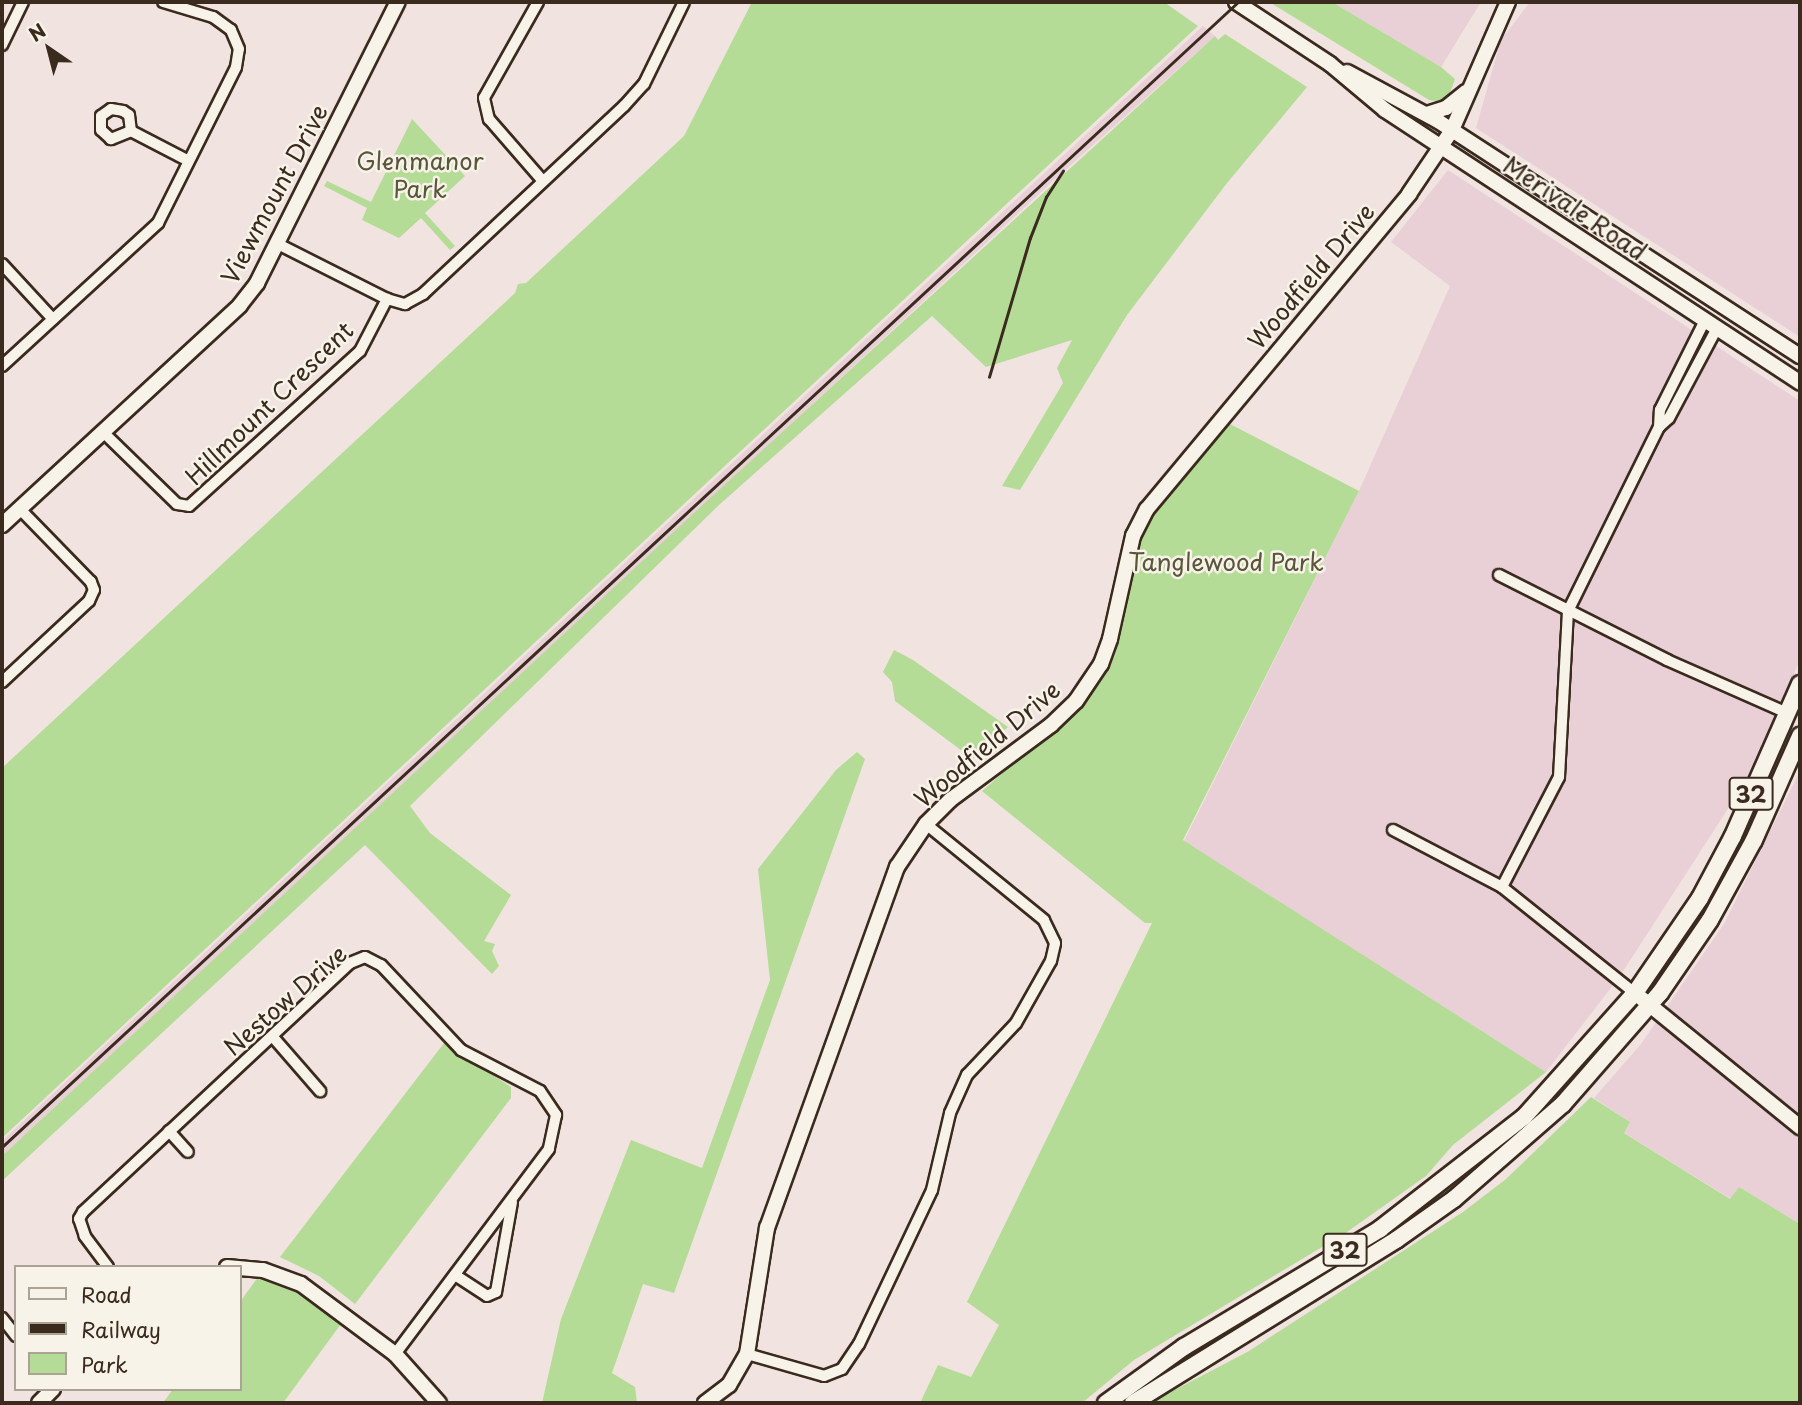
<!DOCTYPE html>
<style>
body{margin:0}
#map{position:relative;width:1802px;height:1405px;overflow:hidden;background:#f0e3e0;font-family:"Playpen Sans",sans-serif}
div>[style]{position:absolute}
.built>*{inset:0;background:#e8d0d6}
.green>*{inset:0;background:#b5dc97}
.roads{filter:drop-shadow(2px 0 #3b2a1e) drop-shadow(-2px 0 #3b2a1e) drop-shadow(0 2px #3b2a1e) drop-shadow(0 -2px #3b2a1e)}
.street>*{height:10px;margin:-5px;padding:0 5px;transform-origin:5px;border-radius:5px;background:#f7f3e8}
.secondary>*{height:14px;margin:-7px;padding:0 7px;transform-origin:7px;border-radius:7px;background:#f7f3e8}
.primary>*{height:16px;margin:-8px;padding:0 8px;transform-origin:8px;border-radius:8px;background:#f7f3e8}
.rail>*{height:2.5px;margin:-1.25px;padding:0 1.25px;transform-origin:1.25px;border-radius:1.25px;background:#3b2a1e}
span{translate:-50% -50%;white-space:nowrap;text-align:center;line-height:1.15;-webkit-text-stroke:5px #f7f3e8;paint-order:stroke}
.shield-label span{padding:2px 5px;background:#f7f3e8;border:2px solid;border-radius:5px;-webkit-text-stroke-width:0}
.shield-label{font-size:23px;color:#3b2a1e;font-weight:700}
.park-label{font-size:24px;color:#5a563c}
.street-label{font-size:24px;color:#3b2a1e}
.frame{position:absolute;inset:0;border:4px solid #3b2a1e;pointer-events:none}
.legend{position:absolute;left:14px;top:1265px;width:228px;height:126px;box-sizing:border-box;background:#f7f3e8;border:2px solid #aca397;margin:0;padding:9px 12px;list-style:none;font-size:21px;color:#3b2a1e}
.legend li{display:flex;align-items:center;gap:14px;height:35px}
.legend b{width:35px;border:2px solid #aca397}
.north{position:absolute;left:14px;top:14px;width:70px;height:70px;-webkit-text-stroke:5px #f7f3e8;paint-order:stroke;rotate:325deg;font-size:19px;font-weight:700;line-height:28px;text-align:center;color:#3b2a1e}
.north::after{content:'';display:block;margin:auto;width:24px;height:32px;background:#3b2a1e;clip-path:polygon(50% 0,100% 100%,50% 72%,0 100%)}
</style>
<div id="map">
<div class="built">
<div style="clip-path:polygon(1332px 2px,1481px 2px,1441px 67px)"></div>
<div style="clip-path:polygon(1530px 2px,1800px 2px,1800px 337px,1476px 128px,1501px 40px)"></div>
<div style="clip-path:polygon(1203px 26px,1215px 36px,1054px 180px,2px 1156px,2px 1141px)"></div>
<div style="clip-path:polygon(1448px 170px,1800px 401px,1800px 659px,1760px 759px,1620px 976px,1546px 1072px,1184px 841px,1359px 491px,1450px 286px,1391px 242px)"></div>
<div style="clip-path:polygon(1800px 771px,1800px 1224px,1739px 1187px,1731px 1199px,1623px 1132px,1630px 1122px,1594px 1098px,1641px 1044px,1724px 924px)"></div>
</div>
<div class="green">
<div style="clip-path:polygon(752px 2px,1164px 2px,1198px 26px,2px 1138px,2px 768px,515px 293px,518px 284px,526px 283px,684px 136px)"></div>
<div style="clip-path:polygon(1269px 2px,1332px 2px,1441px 67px,1455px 79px,1450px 93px,1439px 102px,1429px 100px)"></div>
<div style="clip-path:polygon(1225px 34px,1307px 87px,1227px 183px,1127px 315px,1020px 490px,1002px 486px,1063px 383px,1057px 368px,1072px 340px,986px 367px,932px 316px,719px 505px,410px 806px,430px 833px,511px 895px,484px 941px,495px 944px,492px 951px,499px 966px,492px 974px,365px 845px,2px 1181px,2px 1156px,709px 499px,1215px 36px,1218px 40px)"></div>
<div style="clip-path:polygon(412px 119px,465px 176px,425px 213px,455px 246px,450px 250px,421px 218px,399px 238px,362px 220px,367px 208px,324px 186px,327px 181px,371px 202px)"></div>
<div style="clip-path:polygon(1230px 424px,1359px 491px,1183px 840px,1546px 1072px,1453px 1145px,1426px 1176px,1347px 1232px,1134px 1360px,1082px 1403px,920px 1403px,938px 1365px,971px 1377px,999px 1325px,967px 1302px,1152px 923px,1145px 923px,982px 791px,1088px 699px,1110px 664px,1139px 543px,1159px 503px)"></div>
<div style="clip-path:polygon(894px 650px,913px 660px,1008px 727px,973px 759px,895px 701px,892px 682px,883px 672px)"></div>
<div style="clip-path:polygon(857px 752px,865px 759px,674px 1293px,643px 1284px,612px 1373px,635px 1387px,637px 1403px,542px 1403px,561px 1319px,631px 1140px,702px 1168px,770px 980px,758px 869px,836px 770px)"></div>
<div style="clip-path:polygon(444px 1043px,511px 1087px,511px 1098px,355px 1304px,319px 1276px,280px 1257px)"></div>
<div style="clip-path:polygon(1591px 1097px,1630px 1122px,1624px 1133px,1730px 1199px,1739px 1187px,1800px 1224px,1800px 1403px,1150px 1403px,1249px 1351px,1463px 1212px,1506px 1179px)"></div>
<div style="clip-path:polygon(1539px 1110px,1524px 1131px,1457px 1189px,1363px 1254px,1167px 1372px,1124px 1403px,1114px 1403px,1164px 1366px,1413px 1214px)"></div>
<div style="clip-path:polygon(258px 1277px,284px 1284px,341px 1324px,283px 1403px,163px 1403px,173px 1389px,240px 1389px,240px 1302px)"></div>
</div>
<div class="roads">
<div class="street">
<div style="left:538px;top:2px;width:110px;rotate:119.4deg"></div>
<div style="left:484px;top:98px;width:22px;rotate:77deg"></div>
<div style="left:489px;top:119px;width:81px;rotate:49deg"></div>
<div style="left:2px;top:45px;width:48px;rotate:-64deg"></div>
<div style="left:131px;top:131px;width:22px;rotate:158deg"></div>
<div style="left:111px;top:139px;width:13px;rotate:-138deg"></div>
<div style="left:101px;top:130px;width:14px;rotate:-90deg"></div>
<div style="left:101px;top:116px;width:12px;rotate:-35deg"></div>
<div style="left:111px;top:109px;width:12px;rotate:9deg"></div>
<div style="left:123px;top:111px;width:7px;rotate:34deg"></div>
<div style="left:129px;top:115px;width:16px;rotate:83deg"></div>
<div style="left:131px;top:131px;width:63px;rotate:27.4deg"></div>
<div style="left:278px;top:244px;width:122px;rotate:26.8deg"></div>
<div style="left:387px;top:299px;width:19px;rotate:16deg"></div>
<div style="left:405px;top:304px;width:21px;rotate:-29deg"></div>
<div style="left:423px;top:294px;width:275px;rotate:-43.1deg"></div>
<div style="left:624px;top:106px;width:30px;rotate:-48deg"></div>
<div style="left:644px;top:84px;width:91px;rotate:-64deg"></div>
<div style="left:2px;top:264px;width:75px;rotate:47.2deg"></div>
<div style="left:2px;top:366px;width:212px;rotate:-42.5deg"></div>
<div style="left:158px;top:223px;width:174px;rotate:-63.4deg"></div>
<div style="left:236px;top:67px;width:18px;rotate:-81deg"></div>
<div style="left:239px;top:49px;width:21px;rotate:-113deg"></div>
<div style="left:231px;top:30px;width:22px;rotate:-144deg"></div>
<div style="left:213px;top:17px;width:52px;rotate:-163.3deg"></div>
<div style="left:1659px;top:427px;width:17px;rotate:-87deg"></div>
<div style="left:1660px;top:410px;width:98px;rotate:-63.4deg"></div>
<div style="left:103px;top:432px;width:103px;rotate:44.2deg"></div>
<div style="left:177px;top:504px;width:12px;rotate:9deg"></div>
<div style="left:189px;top:506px;width:231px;rotate:-42.2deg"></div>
<div style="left:360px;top:351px;width:59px;rotate:-62.6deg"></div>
<div style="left:1499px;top:575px;width:188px;rotate:26.8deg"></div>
<div style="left:1667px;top:660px;width:131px;rotate:23.8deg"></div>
<div style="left:2px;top:682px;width:119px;rotate:-43deg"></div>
<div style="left:89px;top:601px;width:12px;rotate:-66deg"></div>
<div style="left:94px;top:590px;width:9px;rotate:-111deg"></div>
<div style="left:91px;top:582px;width:103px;rotate:-134.2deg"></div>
<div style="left:1393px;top:830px;width:123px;rotate:27.6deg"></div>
<div style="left:1502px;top:887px;width:170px;rotate:38.6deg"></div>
<div style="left:1502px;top:887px;width:124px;rotate:-62.6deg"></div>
<div style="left:1559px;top:777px;width:166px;rotate:-86.9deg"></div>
<div style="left:1568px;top:611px;width:205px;rotate:-63.7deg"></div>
<div style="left:1659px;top:427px;width:13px;rotate:-42deg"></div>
<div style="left:1669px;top:418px;width:100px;rotate:-61.9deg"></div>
<div style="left:273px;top:1037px;width:72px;rotate:49deg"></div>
<div style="left:169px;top:1131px;width:28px;rotate:48deg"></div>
<div style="left:108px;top:1267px;width:39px;rotate:-127deg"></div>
<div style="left:85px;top:1236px;width:18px;rotate:-109deg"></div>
<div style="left:79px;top:1219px;width:8px;rotate:-60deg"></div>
<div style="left:83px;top:1212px;width:365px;rotate:-43deg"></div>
<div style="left:350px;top:963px;width:16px;rotate:-22deg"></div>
<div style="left:365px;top:957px;width:18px;rotate:27deg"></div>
<div style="left:381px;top:965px;width:117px;rotate:46.7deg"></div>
<div style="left:461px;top:1050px;width:89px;rotate:27.4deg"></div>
<div style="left:540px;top:1091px;width:29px;rotate:56deg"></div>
<div style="left:556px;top:1115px;width:35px;rotate:102deg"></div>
<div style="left:549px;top:1149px;width:256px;rotate:126.9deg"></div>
<div style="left:455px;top:1275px;width:38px;rotate:33deg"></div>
<div style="left:487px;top:1296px;width:10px;rotate:-24deg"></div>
<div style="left:496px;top:1292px;width:91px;rotate:-79.9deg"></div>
<div style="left:2px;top:1318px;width:23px;rotate:52deg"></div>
<div style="left:747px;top:1354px;width:80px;rotate:15.9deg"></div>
<div style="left:824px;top:1376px;width:19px;rotate:-21deg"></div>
<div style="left:842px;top:1369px;width:30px;rotate:-56deg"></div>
<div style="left:859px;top:1344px;width:170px;rotate:-64.6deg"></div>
<div style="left:932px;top:1190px;width:79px;rotate:-76.8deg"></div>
<div style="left:950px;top:1113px;width:42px;rotate:-65.9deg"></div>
<div style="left:967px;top:1075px;width:71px;rotate:-46.7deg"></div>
<div style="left:1016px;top:1023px;width:71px;rotate:-60.6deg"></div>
<div style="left:1051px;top:961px;width:18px;rotate:-77deg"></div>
<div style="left:1055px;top:943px;width:25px;rotate:-116deg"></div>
<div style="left:1044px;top:920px;width:152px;rotate:-140.9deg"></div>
</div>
<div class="secondary">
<div style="left:1236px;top:2px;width:113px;rotate:33.4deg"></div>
<div style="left:1330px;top:64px;width:72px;rotate:39.9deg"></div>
<div style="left:1385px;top:110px;width:497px;rotate:33.3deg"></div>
<div style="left:1347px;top:72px;width:103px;rotate:28.3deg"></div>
<div style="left:1438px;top:121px;width:432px;rotate:33deg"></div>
<div style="left:1427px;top:114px;width:20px;rotate:-18deg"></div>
<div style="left:1446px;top:108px;width:26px;rotate:-39deg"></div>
<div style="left:2px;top:525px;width:324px;rotate:-42.7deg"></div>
<div style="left:240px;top:305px;width:28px;rotate:-52deg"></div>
<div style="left:257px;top:283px;width:314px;rotate:-63.4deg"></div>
<div style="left:1635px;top:993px;width:213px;rotate:39.1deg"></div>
<div style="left:227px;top:1267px;width:36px;rotate:5deg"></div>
<div style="left:263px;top:1270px;width:40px;rotate:20.2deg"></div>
<div style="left:301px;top:1284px;width:117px;rotate:36.7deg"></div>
<div style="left:395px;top:1354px;width:66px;rotate:48.1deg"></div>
<div style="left:39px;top:1403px;width:20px;rotate:-45deg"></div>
<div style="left:705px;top:1403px;width:30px;rotate:-37deg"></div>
<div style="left:729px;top:1385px;width:36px;rotate:-60deg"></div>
<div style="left:747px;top:1354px;width:128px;rotate:-81deg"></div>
<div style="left:767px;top:1228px;width:384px;rotate:-70.2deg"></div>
<div style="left:897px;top:867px;width:52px;rotate:-56deg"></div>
<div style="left:926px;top:824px;width:34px;rotate:-45deg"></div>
<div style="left:950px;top:800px;width:126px;rotate:-36.6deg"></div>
<div style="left:1051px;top:725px;width:35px;rotate:-44deg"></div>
<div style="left:1076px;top:701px;width:45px;rotate:-56deg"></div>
<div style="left:1101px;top:664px;width:27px;rotate:-70deg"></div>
<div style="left:1110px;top:639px;width:106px;rotate:-77.4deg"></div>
<div style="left:1133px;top:536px;width:30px;rotate:-63deg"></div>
<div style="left:1147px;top:509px;width:410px;rotate:-50.2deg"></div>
<div style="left:1409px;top:194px;width:77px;rotate:-56.1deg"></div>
<div style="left:1452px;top:130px;width:140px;rotate:-66.4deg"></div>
</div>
<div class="primary">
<div style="left:1106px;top:1403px;width:96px;rotate:-35.7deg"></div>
<div style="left:1184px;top:1347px;width:229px;rotate:-31deg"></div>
<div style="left:1380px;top:1229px;width:182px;rotate:-37.9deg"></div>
<div style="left:1524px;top:1117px;width:166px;rotate:-48.2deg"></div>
<div style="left:1635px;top:993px;width:115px;rotate:-55.6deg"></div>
<div style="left:1700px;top:898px;width:70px;rotate:-62deg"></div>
<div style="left:1733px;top:836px;width:166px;rotate:-66.2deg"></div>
<div style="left:1133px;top:1403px;width:309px;rotate:-31.8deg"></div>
<div style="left:1396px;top:1240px;width:71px;rotate:-35.3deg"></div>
<div style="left:1454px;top:1199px;width:145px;rotate:-41.1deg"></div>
<div style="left:1563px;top:1104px;width:147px;rotate:-48.9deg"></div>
<div style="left:1660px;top:993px;width:88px;rotate:-55.6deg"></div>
<div style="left:1710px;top:920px;width:91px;rotate:-61.2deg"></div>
<div style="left:1754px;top:840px;width:114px;rotate:-66.1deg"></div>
</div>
</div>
<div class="rail">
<div style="left:989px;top:377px;width:145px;rotate:-73.6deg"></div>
<div style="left:1030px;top:238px;width:44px;rotate:-68.7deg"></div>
<div style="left:1046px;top:197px;width:31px;rotate:-57deg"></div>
<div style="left:2px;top:1147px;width:1685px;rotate:-42.81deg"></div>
</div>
<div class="shield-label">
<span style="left:1751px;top:794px">32</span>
<span style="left:1345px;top:1250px">32</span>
</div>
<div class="park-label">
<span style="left:420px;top:175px">Glenmanor<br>Park</span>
<span style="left:1226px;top:562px">Tanglewood Park</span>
</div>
<div class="street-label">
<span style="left:274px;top:194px;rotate:-62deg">Viewmount Drive</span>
<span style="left:1575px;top:208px;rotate:34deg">Merivale Road</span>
<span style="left:1311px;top:276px;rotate:-50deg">Woodfield Drive</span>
<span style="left:269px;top:403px;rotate:-44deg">Hillmount Crescent</span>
<span style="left:987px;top:744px;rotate:-40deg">Woodfield Drive</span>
<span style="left:285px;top:1000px;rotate:-41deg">Nestow Drive</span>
</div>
<div class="frame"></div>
<ul class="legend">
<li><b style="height:9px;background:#f7f3e8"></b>Road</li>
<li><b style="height:9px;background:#3b2a1e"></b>Railway</li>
<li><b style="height:19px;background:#b5dc97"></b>Park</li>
</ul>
<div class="north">N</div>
</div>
